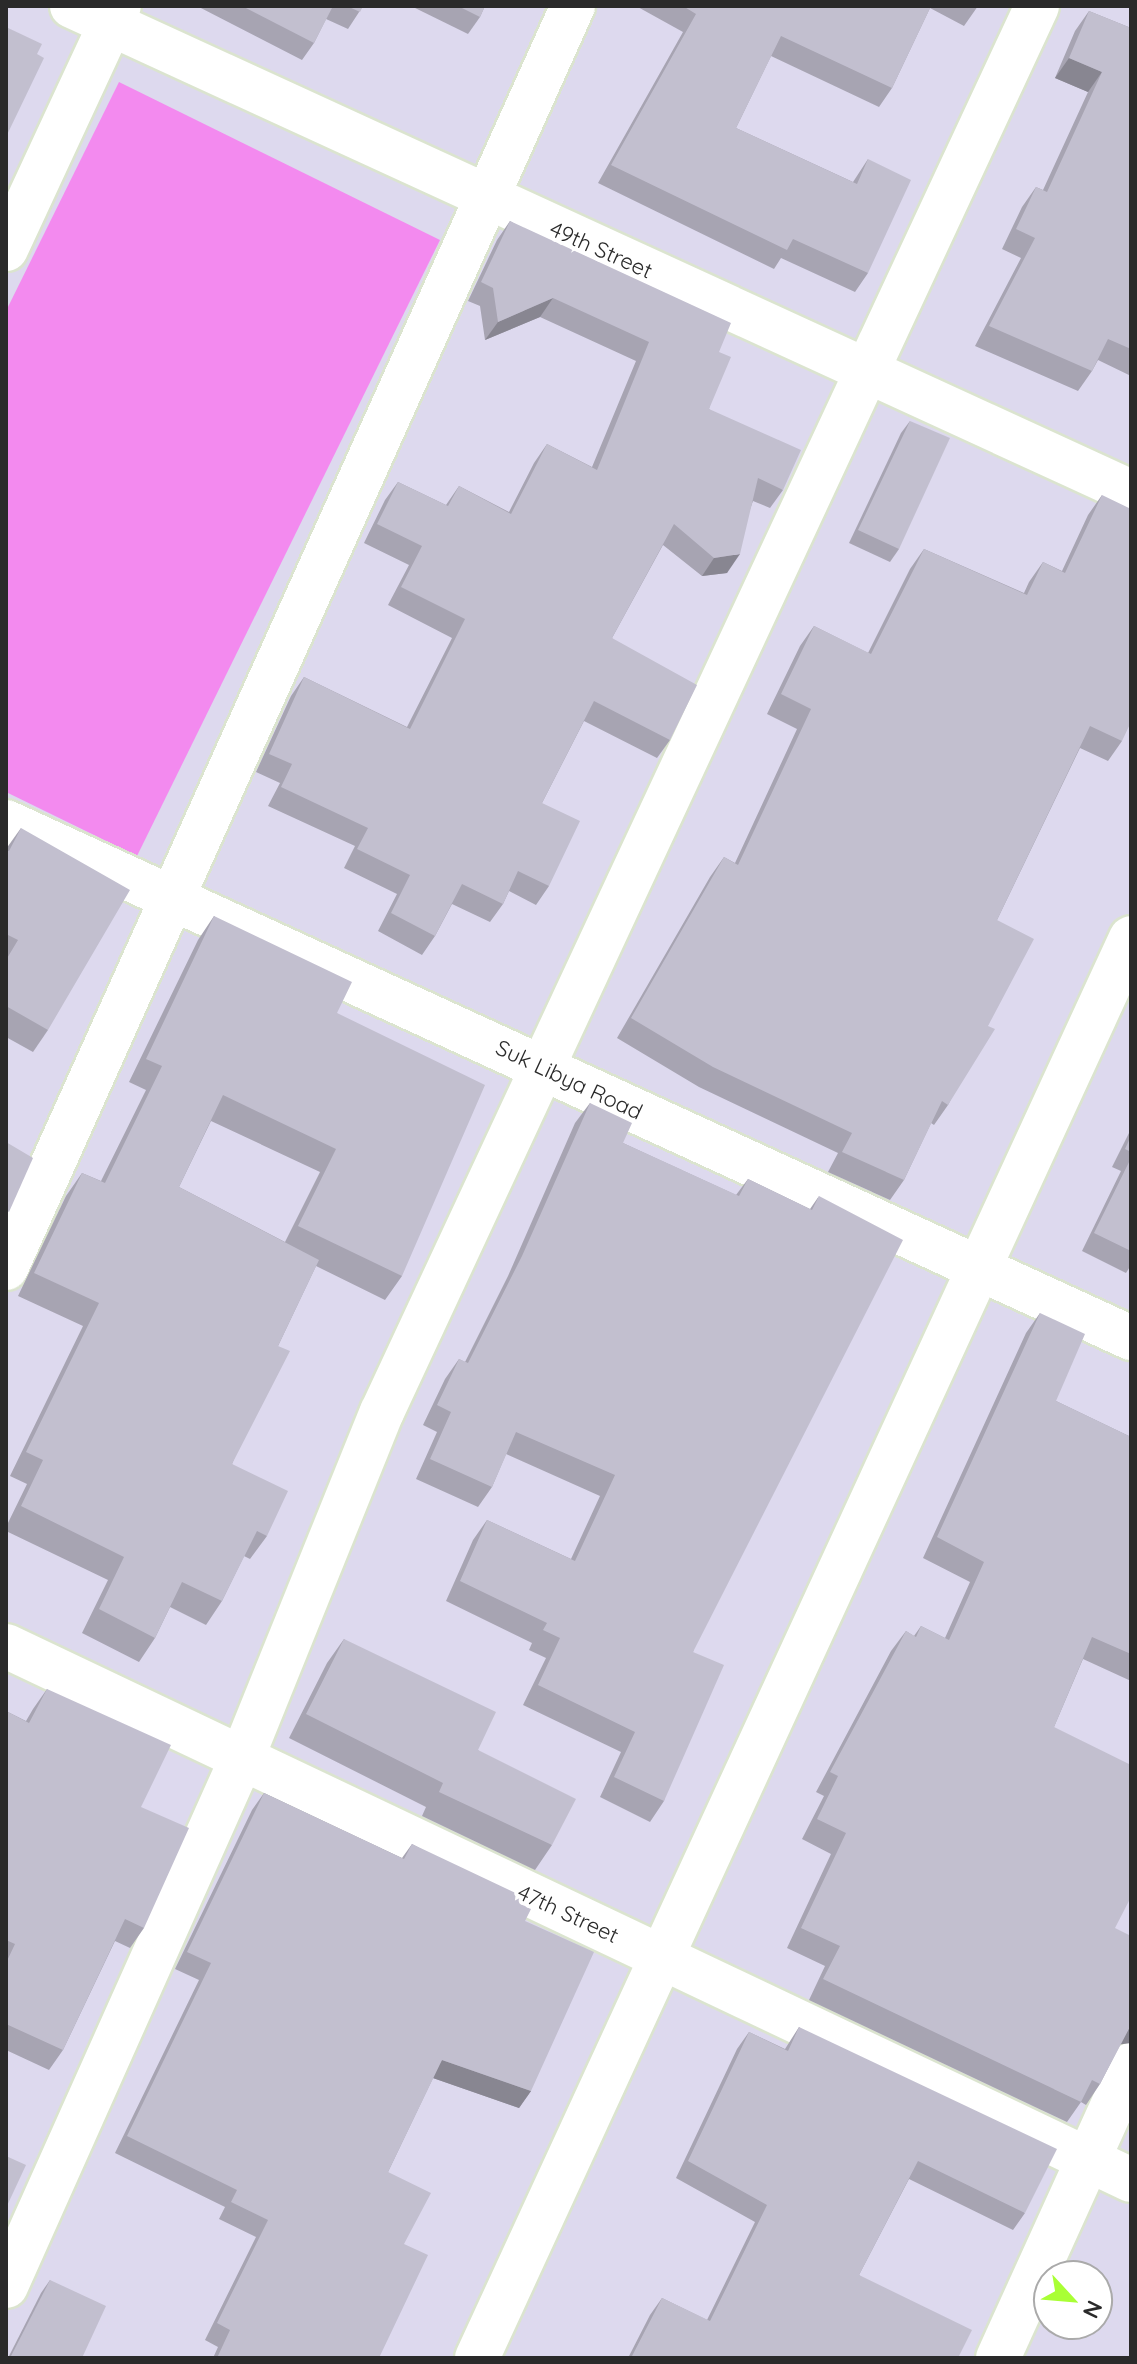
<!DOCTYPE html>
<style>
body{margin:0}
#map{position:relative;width:1137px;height:2364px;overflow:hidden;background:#ddd9ee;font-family:Quicksand,sans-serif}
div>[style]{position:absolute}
.pitch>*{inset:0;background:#f38aef}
.roads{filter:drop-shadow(2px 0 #dbe4cf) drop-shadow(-2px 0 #dbe4cf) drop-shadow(0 2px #dbe4cf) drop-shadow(0 -2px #dbe4cf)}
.street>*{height:44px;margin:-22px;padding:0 22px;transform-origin:22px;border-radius:22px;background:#fff}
.wall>*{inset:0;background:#a7a4b2}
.shaded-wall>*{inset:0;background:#888691}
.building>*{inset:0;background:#c2bfcf}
span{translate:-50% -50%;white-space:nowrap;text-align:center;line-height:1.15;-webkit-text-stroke:8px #fff;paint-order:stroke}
.street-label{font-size:22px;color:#2a2a2a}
.frame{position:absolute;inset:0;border:8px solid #2a2a2a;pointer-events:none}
.north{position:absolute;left:1033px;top:2260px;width:80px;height:80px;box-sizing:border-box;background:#fff;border:2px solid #aaa;border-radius:50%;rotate:116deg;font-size:22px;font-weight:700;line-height:32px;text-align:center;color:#2a2a2a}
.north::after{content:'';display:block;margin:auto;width:28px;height:36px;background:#a9ff35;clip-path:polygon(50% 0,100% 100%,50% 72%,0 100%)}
</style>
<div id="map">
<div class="pitch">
<div style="clip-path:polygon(119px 82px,440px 240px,137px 856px,6px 792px,6px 311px)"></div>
</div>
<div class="roads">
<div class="street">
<div style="left:72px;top:6px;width:1165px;rotate:24.65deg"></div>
<div style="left:6px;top:249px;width:268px;rotate:-65.1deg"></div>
<div style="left:6px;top:822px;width:1238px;rotate:24.64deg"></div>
<div style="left:6px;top:1268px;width:1384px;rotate:-65.81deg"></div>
<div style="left:6px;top:1646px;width:1245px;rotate:25.39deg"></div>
<div style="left:6px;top:2286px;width:578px;rotate:-65.92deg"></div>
<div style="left:242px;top:1758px;width:373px;rotate:-68deg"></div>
<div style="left:382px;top:1412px;width:1551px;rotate:-65.02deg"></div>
<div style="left:477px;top:2358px;width:1563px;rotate:-65.27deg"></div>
<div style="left:998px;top:2358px;width:322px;rotate:-65.6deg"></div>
</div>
</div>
<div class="wall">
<div style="clip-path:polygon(197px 6px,363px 6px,348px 29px,326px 19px,314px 43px,302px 60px)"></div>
<div style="clip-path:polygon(411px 6px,485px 6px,480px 17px,468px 34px)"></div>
<div style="clip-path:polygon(636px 6px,978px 6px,964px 26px,930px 8px,892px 88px,879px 107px,771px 56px,736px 128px,853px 182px,868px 159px,868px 273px,855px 292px,781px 258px,774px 269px,598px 183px,683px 32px)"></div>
<div style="clip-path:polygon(1089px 11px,1131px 28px,1131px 376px,1098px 360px,1092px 371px,1078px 391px,975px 346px,1021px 258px,1002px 249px,1022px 207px,1036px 187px,1043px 190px,1088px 92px,1055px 78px,1075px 31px)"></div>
<div style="clip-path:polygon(510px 221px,719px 352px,709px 409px,783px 490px,770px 508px,753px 501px,727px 573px,702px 576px,663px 545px,612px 638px,670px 740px,657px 758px,584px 721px,542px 803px,549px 886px,536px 905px,509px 891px,503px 904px,490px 922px,452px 904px,435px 936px,422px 955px,378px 931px,397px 894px,344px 868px,355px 846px,268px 806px,280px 783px,256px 772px,291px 696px,304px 677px,407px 727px,452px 638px,388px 605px,409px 565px,364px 543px,385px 500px,398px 482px,446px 505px,459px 486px,509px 512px,534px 463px,547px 444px,592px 467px,636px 361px,540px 317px,485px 340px,480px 306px,468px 301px,497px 240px)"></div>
<div style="clip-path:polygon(910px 421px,899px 549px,890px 562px,849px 543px,901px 433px)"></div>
<div style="clip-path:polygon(1102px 495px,1122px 741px,1108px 761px,1080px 748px,997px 920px,988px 1026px,948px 1105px,934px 1125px,931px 1123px,904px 1180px,890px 1200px,828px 1172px,838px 1153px,699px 1087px,617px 1038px,710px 877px,724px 857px,735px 863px,797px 729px,767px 714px,800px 646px,814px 626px,868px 653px,910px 569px,924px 549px,1024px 593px,1029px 582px,1043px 562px,1062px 571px,1088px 515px)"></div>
<div style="clip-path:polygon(21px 828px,48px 1030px,33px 1052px,6px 1037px,6px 849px)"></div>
<div style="clip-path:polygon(evenodd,214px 916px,337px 1013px,402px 1276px,385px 1300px,316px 1266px,278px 1346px,232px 1464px,267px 1536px,250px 1559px,244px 1556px,222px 1601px,206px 1625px,170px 1607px,155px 1638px,139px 1662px,82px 1633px,108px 1580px,6px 1531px,6px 1527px,27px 1484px,10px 1476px,83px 1326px,18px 1296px,66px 1196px,82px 1173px,101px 1181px,146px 1090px,129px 1082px,198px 940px,214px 916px,211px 1121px,320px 1172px,285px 1242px,179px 1187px,211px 1121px)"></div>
<div style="clip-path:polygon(590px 1103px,623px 1143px,736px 1195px,748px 1179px,810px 1209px,819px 1196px,693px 1652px,664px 1801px,650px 1822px,600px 1797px,621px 1752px,523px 1705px,546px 1658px,529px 1650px,532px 1643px,446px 1601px,473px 1540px,487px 1520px,571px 1559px,600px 1496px,506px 1454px,492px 1487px,478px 1507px,416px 1479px,437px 1432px,423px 1425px,445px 1379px,459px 1359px,465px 1362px,508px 1276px,575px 1123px)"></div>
<div style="clip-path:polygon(1131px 1129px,1131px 1265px,1126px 1273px,1082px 1251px,1121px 1171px,1112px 1167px)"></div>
<div style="clip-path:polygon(1040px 1313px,1056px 1401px,1131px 1437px,1131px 1681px,1083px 1659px,1054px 1727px,1115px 1928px,1120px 2045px,1100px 2084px,1086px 2105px,1081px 2102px,1067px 2122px,809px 2000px,825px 1966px,787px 1948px,831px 1854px,802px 1839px,824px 1796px,816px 1792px,891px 1651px,906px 1631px,914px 1636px,921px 1626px,945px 1638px,970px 1582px,923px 1558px,1026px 1333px)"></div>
<div style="clip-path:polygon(344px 1639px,478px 1750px,552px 1845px,535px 1870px,422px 1816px,426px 1807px,289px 1738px,327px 1663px)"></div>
<div style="clip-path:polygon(47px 1689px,141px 1807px,144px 1928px,130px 1948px,115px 1941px,63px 2050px,49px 2070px,6px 2050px,6px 1711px,26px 1721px,33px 1709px)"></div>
<div style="clip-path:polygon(264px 1793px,402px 1858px,412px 1844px,521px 1904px,525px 1921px,531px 2091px,519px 2108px,433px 2078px,388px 2172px,404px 2244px,379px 2358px,213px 2358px,218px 2347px,205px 2340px,256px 2237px,219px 2219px,225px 2207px,115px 2153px,199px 1980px,175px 1969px,252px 1810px)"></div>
<div style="clip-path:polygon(799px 2027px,1025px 2213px,1013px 2230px,909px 2179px,859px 2275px,958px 2358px,628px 2358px,650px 2315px,662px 2298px,707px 2320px,755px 2222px,676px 2178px,737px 2049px,749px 2032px,785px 2049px)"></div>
<div style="clip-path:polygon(50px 2280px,82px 2358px,8px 2358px,41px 2293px)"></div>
</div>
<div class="shaded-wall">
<div style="clip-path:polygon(1069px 58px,1102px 72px,1088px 92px,1055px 78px)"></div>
<div style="clip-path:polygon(553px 298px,540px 317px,485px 340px,498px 322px)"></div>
<div style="clip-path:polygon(740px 554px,727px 573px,702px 576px,714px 558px)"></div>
<div style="clip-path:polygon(1130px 2025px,1131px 2043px,1116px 2045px)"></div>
<div style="clip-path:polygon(442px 2060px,531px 2091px,519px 2108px,430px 2077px)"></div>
</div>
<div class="building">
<div style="clip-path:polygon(242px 6px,333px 6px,314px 43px)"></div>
<div style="clip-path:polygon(347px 6px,363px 6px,360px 12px)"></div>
<div style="clip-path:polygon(458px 6px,485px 6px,480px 17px)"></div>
<div style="clip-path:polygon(683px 6px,931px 6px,892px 88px,781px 36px,736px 128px,857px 184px,868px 159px,911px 180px,868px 273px,793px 239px,787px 250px,611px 165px,696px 14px)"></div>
<div style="clip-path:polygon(1089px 11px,1131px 28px,1131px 349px,1108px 339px,1092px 371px,989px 326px,1035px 238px,1016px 229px,1036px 187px,1047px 192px,1102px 72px,1069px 58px)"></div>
<div style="clip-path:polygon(6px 27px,42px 44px,37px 54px,44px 58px,6px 137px)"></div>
<div style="clip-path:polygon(510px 221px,731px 323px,719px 352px,731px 357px,709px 409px,801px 450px,783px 490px,758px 478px,740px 554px,714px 558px,674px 524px,612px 638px,697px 685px,670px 740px,594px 701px,542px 803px,580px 821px,549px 886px,518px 871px,503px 904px,462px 884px,435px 936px,391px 913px,410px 875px,357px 849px,368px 828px,281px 787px,292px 764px,269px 754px,304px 677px,410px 729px,465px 619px,401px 587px,422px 546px,377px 524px,398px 482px,448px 506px,459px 486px,511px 514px,547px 444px,597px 470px,649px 342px,553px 298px,498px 322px,493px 288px,481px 282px)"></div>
<div style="clip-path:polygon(910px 421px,950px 438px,899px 549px,858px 530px)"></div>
<div style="clip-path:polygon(1102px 495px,1131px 509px,1131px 722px,1122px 741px,1090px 726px,997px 920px,1034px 939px,988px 1026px,995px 1029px,948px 1105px,942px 1101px,904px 1180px,842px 1152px,852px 1133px,713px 1067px,631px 1018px,724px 857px,738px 865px,811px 709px,781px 694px,814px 626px,871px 654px,924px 549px,1027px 595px,1043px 562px,1065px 573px)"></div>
<div style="clip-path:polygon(21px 828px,130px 890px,48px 1030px,6px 1006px,6px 960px,18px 940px,6px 934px,6px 850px,9px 851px)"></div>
<div style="clip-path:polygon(214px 916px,352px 982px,337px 1013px,485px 1085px,402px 1276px,298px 1226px,336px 1149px,223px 1095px,179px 1187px,319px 1260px,278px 1346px,290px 1351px,232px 1464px,288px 1491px,267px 1536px,257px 1531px,222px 1601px,182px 1582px,155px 1638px,99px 1609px,124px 1557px,21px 1506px,43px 1460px,26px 1452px,99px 1303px,34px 1273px,82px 1173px,105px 1183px,162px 1066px,146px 1059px)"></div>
<div style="clip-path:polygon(590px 1103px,632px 1123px,623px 1143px,739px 1196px,748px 1179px,812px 1210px,819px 1196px,903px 1240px,693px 1652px,724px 1665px,664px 1801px,614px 1777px,635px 1732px,538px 1685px,560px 1638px,543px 1630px,547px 1623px,460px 1581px,487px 1520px,575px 1561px,615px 1475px,516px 1432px,492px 1487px,430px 1459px,451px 1412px,437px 1405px,459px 1359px,468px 1363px,522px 1256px)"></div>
<div style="clip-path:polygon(1131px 1136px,1131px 1152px,1125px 1149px)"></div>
<div style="clip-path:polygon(6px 1142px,33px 1158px,9px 1212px,6px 1210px)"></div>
<div style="clip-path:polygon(1131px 1158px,1131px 1251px,1094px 1233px)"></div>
<div style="clip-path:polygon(1040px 1313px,1085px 1334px,1056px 1401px,1131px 1437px,1131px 1654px,1092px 1637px,1054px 1727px,1131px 1765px,1131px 1897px,1115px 1928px,1131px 1936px,1131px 2025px,1100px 2084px,1092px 2080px,1081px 2102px,823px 1979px,840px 1946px,801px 1928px,846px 1833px,817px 1819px,838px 1776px,830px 1772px,906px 1631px,916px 1637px,921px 1626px,949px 1640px,984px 1562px,937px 1537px)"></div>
<div style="clip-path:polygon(344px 1639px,496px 1712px,478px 1750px,576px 1799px,552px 1845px,439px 1792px,443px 1783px,306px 1714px)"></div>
<div style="clip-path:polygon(47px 1689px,171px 1745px,141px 1807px,189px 1828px,144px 1928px,125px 1919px,63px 2050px,6px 2024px,6px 1963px,15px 1944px,6px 1940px,6px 1711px,29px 1723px)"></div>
<div style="clip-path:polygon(264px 1793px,404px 1859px,412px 1844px,524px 1897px,521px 1904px,531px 1909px,525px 1921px,594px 1952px,531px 2091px,442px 2060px,388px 2172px,431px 2193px,404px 2244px,428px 2255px,379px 2358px,217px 2358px,230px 2330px,217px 2323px,268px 2220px,231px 2202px,237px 2190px,127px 2136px,211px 1963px,187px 1952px)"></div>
<div style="clip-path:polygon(799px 2027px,1057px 2149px,1025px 2213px,918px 2161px,859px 2275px,972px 2330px,958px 2358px,631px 2358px,662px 2298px,710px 2321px,767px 2205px,688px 2161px,749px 2032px,788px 2051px)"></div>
<div style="clip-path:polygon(6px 2156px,26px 2165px,6px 2208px)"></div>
<div style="clip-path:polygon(50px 2280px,106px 2306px,82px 2358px,10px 2358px)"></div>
</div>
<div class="street-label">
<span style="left:601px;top:250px;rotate:24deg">49th Street</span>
<span style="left:569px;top:1080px;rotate:25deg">Suk Libya Road</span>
<span style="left:568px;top:1914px;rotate:25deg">47th Street</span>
</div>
<div class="frame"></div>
<div class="north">N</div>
</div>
